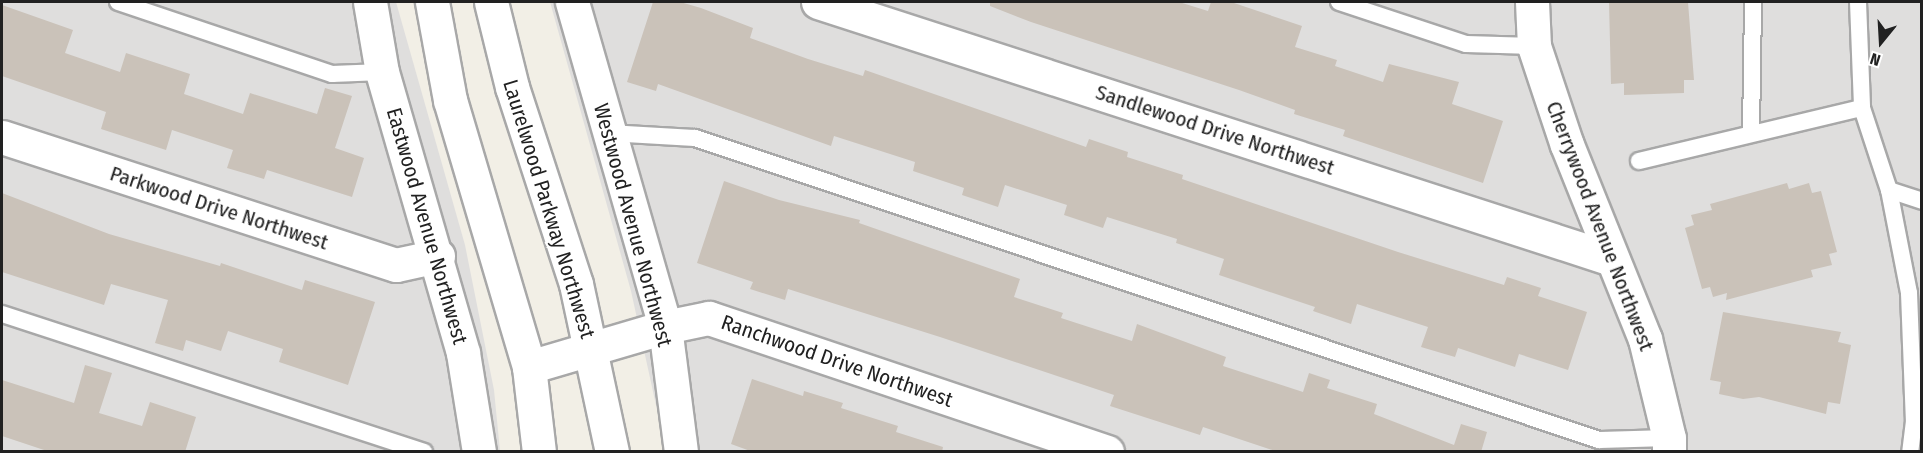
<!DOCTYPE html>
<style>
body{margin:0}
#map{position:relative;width:1923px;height:453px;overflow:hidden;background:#f2efe6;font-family:"Fira Sans Condensed",sans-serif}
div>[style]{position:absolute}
.residential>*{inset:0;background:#dfdedd}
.building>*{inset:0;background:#cac2b9}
.roads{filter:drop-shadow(2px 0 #a8a8a8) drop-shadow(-2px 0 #a8a8a8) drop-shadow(0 2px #a8a8a8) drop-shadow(0 -2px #a8a8a8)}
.service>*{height:16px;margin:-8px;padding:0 8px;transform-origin:8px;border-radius:8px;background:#fff}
.minor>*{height:33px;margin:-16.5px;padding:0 16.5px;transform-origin:16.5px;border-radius:16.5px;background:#fff}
.tertiary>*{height:33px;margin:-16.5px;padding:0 16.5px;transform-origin:16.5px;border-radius:16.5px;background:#fff}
span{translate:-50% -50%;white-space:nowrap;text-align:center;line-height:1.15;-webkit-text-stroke:4.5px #fff;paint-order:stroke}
.street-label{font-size:21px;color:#212121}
.frame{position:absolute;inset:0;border:3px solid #212121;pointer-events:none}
.north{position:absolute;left:1851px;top:12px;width:60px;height:60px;-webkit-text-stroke:4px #fff;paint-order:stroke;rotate:198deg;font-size:16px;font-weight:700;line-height:24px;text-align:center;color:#212121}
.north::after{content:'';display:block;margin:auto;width:21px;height:27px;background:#212121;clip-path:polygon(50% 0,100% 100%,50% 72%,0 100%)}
</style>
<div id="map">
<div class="residential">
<div style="clip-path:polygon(2px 2px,396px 2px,465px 245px,494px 390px,500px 451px,2px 451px)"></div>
<div style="clip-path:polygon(550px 2px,1921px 2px,1921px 451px,666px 451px,631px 291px)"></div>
</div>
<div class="building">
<div style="clip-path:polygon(653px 2px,680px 2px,701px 8px,753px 28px,750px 38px,808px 59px,863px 76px,865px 70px,1086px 147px,1089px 139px,1128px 152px,1127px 157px,1183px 175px,1182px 179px,1398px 252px,1504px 285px,1507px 277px,1541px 288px,1538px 296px,1587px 312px,1568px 370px,1519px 354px,1515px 367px,1458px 348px,1455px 357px,1421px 347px,1428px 327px,1357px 304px,1351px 324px,1313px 311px,1315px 307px,1219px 275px,1224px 259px,1176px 243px,1177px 239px,1107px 217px,1103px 228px,1064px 215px,1067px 205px,1005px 185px,998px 207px,962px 195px,964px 188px,913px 171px,915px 162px,834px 136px,831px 146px,658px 84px,656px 91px,627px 82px)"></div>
<div style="clip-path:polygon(990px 2px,1179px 2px,1208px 11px,1211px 2px,1231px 2px,1302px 26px,1295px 47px,1337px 60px,1335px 66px,1383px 82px,1389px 64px,1459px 82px,1452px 104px,1503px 121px,1483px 183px,1343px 136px,1345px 130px,1294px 114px,1295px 110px,1239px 90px,1031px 22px,990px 6px)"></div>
<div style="clip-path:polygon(1609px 2px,1688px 2px,1694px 80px,1684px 80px,1684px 93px,1624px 95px,1624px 83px,1611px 84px)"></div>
<div style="clip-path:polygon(2px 5px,73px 30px,65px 53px,120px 72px,126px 53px,190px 74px,184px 94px,243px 114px,250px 93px,317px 114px,325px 88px,352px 96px,335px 148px,364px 158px,352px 197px,267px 170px,264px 179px,227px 168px,233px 150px,172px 130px,166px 150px,101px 129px,106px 112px,2px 76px)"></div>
<div style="clip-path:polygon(724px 181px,779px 200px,860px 220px,859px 223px,1020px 279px,1014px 297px,1063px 313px,1061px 318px,1132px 341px,1137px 324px,1226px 357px,1223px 366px,1303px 392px,1309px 373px,1330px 380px,1327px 388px,1377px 404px,1374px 414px,1454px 445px,1461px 424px,1487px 432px,1481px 452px,1278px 452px,1203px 427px,1200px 435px,1110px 406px,1114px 395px,940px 337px,788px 289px,785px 300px,750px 289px,753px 282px,697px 263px)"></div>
<div style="clip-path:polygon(1787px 183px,1789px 189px,1809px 183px,1812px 193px,1821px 191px,1837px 252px,1829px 254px,1832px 265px,1811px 270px,1813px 277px,1726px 300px,1727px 293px,1713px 297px,1710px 287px,1702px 289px,1685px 228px,1694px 225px,1691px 215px,1712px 210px,1710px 204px)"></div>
<div style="clip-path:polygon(2px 193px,109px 234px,220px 266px,221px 263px,302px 290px,305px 280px,375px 302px,348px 385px,279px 362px,283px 349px,228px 331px,221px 351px,186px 340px,183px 351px,155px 343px,168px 300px,111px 284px,104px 305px,2px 272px)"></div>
<div style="clip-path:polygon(1723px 312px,1841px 332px,1838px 342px,1851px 345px,1840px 404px,1828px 402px,1826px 414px,1759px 397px,1743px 399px,1719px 394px,1721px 382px,1710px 380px)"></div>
<div style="clip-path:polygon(85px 365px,112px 373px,99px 413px,142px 426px,150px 402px,196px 417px,185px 452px,50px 452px,2px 436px,2px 380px,74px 403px)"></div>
<div style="clip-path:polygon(752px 379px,803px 396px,804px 391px,843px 403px,841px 408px,898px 426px,896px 432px,943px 447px,942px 452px,753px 452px,731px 444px)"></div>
</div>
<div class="roads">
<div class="service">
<div style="left:118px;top:2px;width:226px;rotate:18.6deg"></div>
<div style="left:332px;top:74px;width:50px;rotate:-2.3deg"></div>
<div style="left:1339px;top:2px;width:134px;rotate:18.3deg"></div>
<div style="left:1466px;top:44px;width:68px;rotate:1.7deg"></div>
<div style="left:1858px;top:2px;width:106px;rotate:87.8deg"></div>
<div style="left:1862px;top:108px;width:86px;rotate:71.8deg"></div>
<div style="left:1889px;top:190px;width:105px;rotate:79deg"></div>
<div style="left:1909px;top:293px;width:128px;rotate:87.8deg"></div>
<div style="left:1914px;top:421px;width:31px;rotate:97deg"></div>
<div style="left:1751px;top:132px;width:130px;rotate:-89.1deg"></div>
<div style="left:608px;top:133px;width:87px;rotate:3.3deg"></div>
<div style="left:695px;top:138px;width:953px;rotate:18.47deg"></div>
<div style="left:1599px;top:440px;width:70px;rotate:-1.6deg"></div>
<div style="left:1639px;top:161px;width:229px;rotate:-13.4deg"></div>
<div style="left:1889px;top:190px;width:35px;rotate:18deg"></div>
<div style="left:2px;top:314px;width:444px;rotate:18.1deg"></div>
</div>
<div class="minor">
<div style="left:370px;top:2px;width:71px;rotate:80.3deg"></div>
<div style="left:382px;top:72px;width:292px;rotate:73.9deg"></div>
<div style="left:463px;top:353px;width:100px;rotate:80.8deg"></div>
<div style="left:572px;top:2px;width:338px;rotate:74deg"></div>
<div style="left:665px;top:327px;width:126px;rotate:82.7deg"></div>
<div style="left:818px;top:2px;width:835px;rotate:17.94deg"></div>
<div style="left:1532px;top:2px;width:44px;rotate:87.4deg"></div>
<div style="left:1534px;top:46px;width:104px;rotate:71.6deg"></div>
<div style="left:1567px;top:145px;width:209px;rotate:68.1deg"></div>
<div style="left:1645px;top:339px;width:102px;rotate:76.4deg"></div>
<div style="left:1669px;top:438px;width:14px;rotate:90deg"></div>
<div style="left:2px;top:137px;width:414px;rotate:18deg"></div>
<div style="left:396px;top:265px;width:43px;rotate:-12.1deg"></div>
</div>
<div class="tertiary">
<div style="left:432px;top:2px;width:100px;rotate:79.6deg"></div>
<div style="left:450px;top:100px;width:278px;rotate:73.5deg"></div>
<div style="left:529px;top:367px;width:86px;rotate:83.3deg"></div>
<div style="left:491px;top:2px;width:88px;rotate:76.1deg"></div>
<div style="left:512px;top:87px;width:207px;rotate:72deg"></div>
<div style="left:576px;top:284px;width:172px;rotate:77.9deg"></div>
<div style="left:529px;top:367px;width:142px;rotate:-16.4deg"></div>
<div style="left:665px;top:327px;width:45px;rotate:-11.6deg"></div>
<div style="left:709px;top:318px;width:420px;rotate:18.6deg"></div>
</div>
</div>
<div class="street-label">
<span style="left:1215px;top:130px;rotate:18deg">Sandlewood Drive Northwest</span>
<span style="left:219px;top:208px;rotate:18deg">Parkwood Drive Northwest</span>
<span style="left:549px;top:209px;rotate:73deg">Laurelwood Parkway Northwest</span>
<span style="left:633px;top:225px;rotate:75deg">Westwood Avenue Northwest</span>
<span style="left:427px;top:226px;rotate:74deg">Eastwood Avenue Northwest</span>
<span style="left:1600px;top:226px;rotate:69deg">Cherrywood Avenue Northwest</span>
<span style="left:837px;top:361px;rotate:19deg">Ranchwood Drive Northwest</span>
</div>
<div class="frame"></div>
<div class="north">N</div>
</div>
